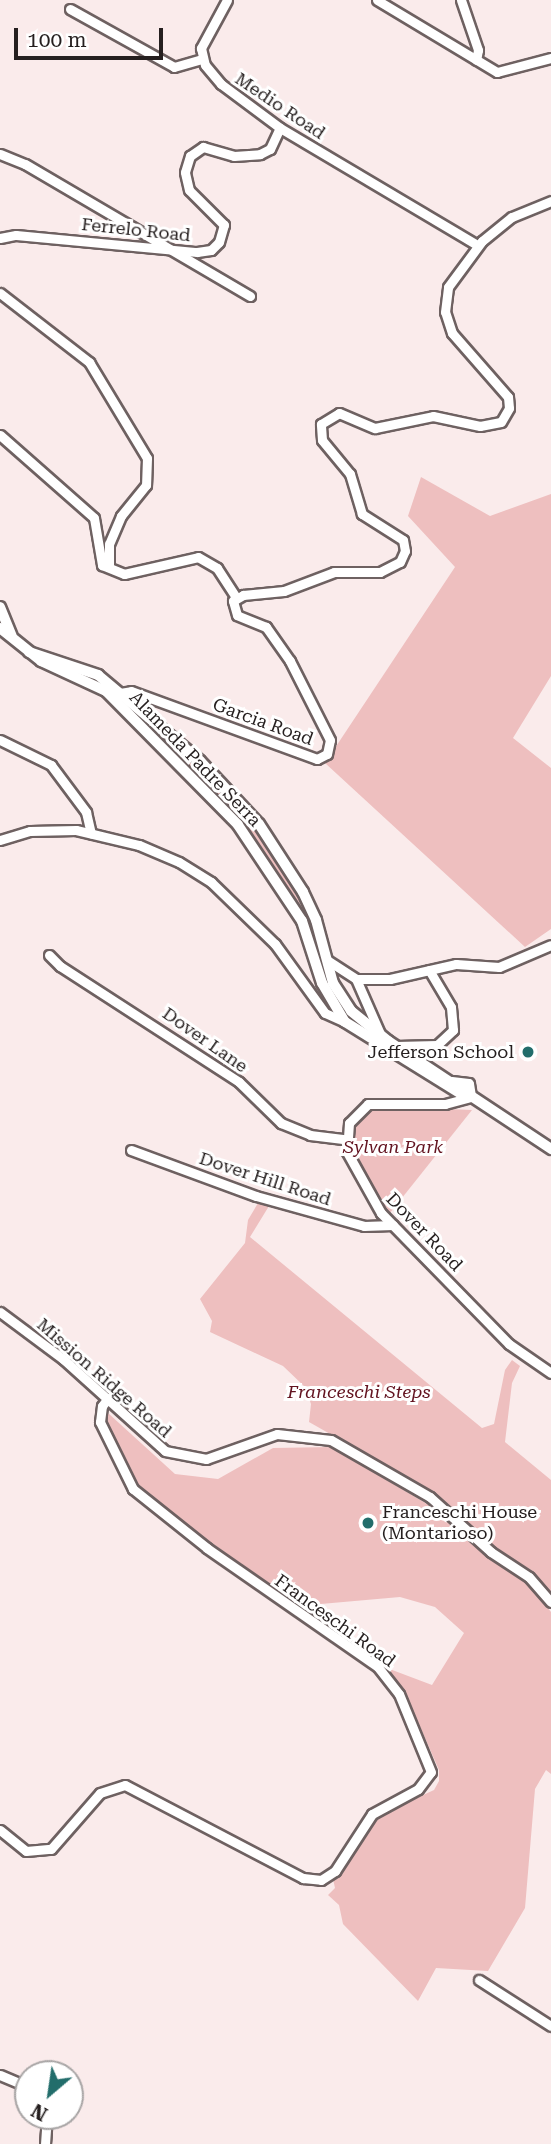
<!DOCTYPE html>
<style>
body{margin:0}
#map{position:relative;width:551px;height:2144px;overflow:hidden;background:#faebeb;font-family:"Roboto Serif",serif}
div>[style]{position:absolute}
.green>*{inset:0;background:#eebfbf}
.roads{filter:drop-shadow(2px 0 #6e6161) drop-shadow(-2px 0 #6e6161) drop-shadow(0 2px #6e6161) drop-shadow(0 -2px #6e6161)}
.minor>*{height:9px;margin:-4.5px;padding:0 4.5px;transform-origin:4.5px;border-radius:4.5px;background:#fff}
.tertiary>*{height:10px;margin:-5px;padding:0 5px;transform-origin:5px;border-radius:5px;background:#fff}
.dots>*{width:19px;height:19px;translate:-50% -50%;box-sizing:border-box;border:4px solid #fff;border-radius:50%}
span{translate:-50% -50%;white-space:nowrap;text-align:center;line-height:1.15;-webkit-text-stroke:6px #fff;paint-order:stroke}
.street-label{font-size:18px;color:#251f1f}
.poi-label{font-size:18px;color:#251f1f}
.right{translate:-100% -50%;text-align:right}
.left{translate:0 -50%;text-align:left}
.park-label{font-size:18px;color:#62121f;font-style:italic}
.north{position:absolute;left:14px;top:2060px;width:70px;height:70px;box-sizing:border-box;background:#fff;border:2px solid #a8a5a5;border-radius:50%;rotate:209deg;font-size:19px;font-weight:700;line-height:28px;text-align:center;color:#251f1f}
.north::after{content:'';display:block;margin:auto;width:24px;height:32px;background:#226d6b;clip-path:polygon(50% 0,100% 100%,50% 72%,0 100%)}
.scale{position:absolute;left:14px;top:28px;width:149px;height:32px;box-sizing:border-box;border:4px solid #251f1f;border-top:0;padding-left:9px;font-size:21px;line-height:24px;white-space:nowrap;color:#251f1f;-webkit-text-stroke:5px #fff;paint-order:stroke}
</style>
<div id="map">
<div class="green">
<div style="clip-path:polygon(421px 477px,490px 516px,551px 494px,551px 676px,513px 738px,551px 768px,551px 929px,525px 947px,325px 763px,455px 567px,408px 516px)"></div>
<div style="clip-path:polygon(141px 720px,192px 757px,263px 835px,307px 906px,331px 993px,308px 924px,250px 832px,193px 769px)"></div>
<div style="clip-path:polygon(375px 1106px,472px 1110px,390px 1213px,356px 1162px,350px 1143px,355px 1119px)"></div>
<div style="clip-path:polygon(258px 1203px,269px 1206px,250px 1237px,482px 1428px,494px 1424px,505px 1370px,512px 1360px,520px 1366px,512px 1383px,505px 1442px,551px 1480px,551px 1594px,531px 1570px,493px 1547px,436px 1494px,309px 1422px,311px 1404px,305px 1387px,283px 1366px,210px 1332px,212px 1321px,200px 1299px,245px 1243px,248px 1220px)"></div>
<div style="clip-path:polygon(97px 1403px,175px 1474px,218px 1479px,273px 1448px,332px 1447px,432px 1507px,490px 1559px,528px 1583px,551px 1612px,551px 1774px,546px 1770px,535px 1789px,525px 1908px,488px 1971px,436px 1968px,418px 2001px,343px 1924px,339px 1905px,328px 1895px,335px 1888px,333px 1879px,380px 1815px,434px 1790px,439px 1781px,439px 1770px,404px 1690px,379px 1665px,432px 1685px,464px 1633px,435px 1607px,400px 1597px,298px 1606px,142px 1492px)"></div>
</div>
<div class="roads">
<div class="minor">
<div style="left:227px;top:0;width:55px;rotate:118.4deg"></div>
<div style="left:201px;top:48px;width:17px;rotate:77deg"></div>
<div style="left:205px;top:65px;width:25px;rotate:50deg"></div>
<div style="left:221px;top:84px;width:74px;rotate:36.7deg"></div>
<div style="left:280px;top:128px;width:229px;rotate:30.7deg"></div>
<div style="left:377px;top:0;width:140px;rotate:31deg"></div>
<div style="left:497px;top:72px;width:56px;rotate:-14.5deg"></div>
<div style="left:461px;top:0;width:53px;rotate:71.2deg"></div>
<div style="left:478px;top:50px;width:10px;rotate:101deg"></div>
<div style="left:70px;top:9px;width:119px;rotate:29.1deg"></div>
<div style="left:174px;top:67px;width:29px;rotate:-16deg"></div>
<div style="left:0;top:154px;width:27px;rotate:22deg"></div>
<div style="left:25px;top:164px;width:261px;rotate:30.4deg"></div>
<div style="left:0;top:238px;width:16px;rotate:-11deg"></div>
<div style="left:16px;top:235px;width:182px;rotate:5.4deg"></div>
<div style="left:197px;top:252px;width:14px;rotate:-8deg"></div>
<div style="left:211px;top:250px;width:11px;rotate:-45deg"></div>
<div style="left:219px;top:242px;width:18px;rotate:-74deg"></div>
<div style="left:224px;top:225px;width:49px;rotate:-135deg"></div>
<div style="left:189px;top:190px;width:18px;rotate:-103deg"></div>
<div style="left:185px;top:172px;width:17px;rotate:-73deg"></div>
<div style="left:190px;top:156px;width:16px;rotate:-35deg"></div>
<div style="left:203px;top:147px;width:32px;rotate:16deg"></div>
<div style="left:234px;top:156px;width:26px;rotate:-4deg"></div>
<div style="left:260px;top:154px;width:11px;rotate:-27deg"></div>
<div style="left:270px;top:149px;width:23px;rotate:-65deg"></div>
<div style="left:0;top:293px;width:113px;rotate:37.8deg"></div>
<div style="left:89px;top:362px;width:112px;rotate:58.9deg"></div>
<div style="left:147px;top:458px;width:27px;rotate:92deg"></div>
<div style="left:146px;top:485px;width:40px;rotate:129deg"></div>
<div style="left:121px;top:516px;width:30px;rotate:113deg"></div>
<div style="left:109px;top:544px;width:22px;rotate:90deg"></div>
<div style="left:0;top:435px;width:125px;rotate:41.4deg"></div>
<div style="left:94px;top:518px;width:48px;rotate:80.3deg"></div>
<div style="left:102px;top:565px;width:24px;rotate:22deg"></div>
<div style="left:124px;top:574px;width:76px;rotate:-12.9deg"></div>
<div style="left:198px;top:557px;width:22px;rotate:30deg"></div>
<div style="left:217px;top:568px;width:35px;rotate:57deg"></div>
<div style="left:120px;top:693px;width:11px;rotate:-10deg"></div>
<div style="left:131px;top:691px;width:198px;rotate:20.1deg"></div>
<div style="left:317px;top:759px;width:11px;rotate:-27deg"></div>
<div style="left:327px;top:754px;width:14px;rotate:-78deg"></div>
<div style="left:330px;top:740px;width:89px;rotate:-116.9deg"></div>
<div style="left:290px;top:661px;width:42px;rotate:-125.2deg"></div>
<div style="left:266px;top:627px;width:31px;rotate:-158deg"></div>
<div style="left:237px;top:615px;width:15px;rotate:-106deg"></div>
<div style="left:233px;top:601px;width:12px;rotate:-31deg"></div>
<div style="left:243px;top:595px;width:41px;rotate:-5.6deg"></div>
<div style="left:284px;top:591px;width:53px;rotate:-20.8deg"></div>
<div style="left:334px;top:572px;width:46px"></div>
<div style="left:380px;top:572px;width:22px;rotate:-27deg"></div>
<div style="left:400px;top:562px;width:12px;rotate:-66deg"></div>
<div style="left:405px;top:551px;width:11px;rotate:-100deg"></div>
<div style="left:403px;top:540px;width:49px;rotate:-147.6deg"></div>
<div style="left:362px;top:514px;width:42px;rotate:-106.7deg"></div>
<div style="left:350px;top:474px;width:44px;rotate:-129.5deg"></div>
<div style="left:322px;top:440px;width:16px;rotate:-94deg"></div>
<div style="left:321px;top:424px;width:21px;rotate:-31deg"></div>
<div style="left:339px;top:413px;width:39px;rotate:23deg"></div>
<div style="left:375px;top:428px;width:59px;rotate:-11.7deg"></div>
<div style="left:433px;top:416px;width:48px;rotate:12deg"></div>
<div style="left:480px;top:426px;width:21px;rotate:-11deg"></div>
<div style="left:501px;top:422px;width:16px;rotate:-60deg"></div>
<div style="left:509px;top:408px;width:11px;rotate:-95deg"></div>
<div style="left:508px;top:397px;width:85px;rotate:-131.2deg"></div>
<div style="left:452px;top:333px;width:22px;rotate:-108deg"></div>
<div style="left:445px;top:312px;width:25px;rotate:-83deg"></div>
<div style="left:448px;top:287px;width:57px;rotate:-53.5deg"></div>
<div style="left:482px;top:241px;width:38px;rotate:-39deg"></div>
<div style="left:512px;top:217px;width:42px;rotate:-22.3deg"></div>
<div style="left:0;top:740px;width:57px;rotate:26.1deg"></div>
<div style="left:51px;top:765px;width:59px;rotate:53.3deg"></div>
<div style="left:86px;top:812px;width:22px;rotate:77deg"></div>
<div style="left:0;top:840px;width:31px;rotate:-17deg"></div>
<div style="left:30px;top:831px;width:46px;rotate:-1.2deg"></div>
<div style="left:76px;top:830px;width:65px;rotate:13.4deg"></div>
<div style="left:139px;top:845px;width:43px;rotate:23deg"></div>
<div style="left:179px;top:862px;width:38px;rotate:32deg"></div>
<div style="left:211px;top:882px;width:89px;rotate:44.1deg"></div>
<div style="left:275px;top:944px;width:85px;rotate:54.1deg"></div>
<div style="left:325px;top:1013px;width:22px;rotate:24deg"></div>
<div style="left:49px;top:955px;width:16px;rotate:45deg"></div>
<div style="left:60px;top:966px;width:213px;rotate:32.9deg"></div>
<div style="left:239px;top:1082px;width:59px;rotate:44.3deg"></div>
<div style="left:281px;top:1123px;width:31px;rotate:22deg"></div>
<div style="left:310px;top:1135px;width:35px;rotate:7deg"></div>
<div style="left:327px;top:960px;width:35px;rotate:33deg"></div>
<div style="left:356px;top:979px;width:62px;rotate:66.3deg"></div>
<div style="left:356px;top:979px;width:34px"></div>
<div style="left:390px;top:979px;width:68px;rotate:-12.8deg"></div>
<div style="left:456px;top:964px;width:43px;rotate:4deg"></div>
<div style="left:499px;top:967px;width:56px;rotate:-22.9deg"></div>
<div style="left:396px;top:1046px;width:41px;rotate:-1.4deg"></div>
<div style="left:437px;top:1045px;width:22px;rotate:-43deg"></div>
<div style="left:453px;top:1030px;width:23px;rotate:-95deg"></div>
<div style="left:451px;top:1007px;width:43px;rotate:-120.7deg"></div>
<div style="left:471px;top:1097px;width:27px;rotate:165deg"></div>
<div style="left:445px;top:1104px;width:77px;rotate:180deg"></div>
<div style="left:368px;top:1104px;width:27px;rotate:135deg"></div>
<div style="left:349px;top:1123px;width:29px;rotate:94deg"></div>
<div style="left:347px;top:1152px;width:70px;rotate:60.9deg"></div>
<div style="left:381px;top:1213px;width:183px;rotate:45.7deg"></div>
<div style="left:509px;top:1344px;width:51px;rotate:34.6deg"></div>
<div style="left:131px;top:1150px;width:133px;rotate:20.2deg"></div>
<div style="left:256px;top:1196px;width:112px;rotate:15.5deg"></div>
<div style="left:364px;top:1226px;width:29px;rotate:-2deg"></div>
<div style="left:0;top:1312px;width:79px;rotate:36.7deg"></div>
<div style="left:63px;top:1359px;width:137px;rotate:42deg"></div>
<div style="left:165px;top:1451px;width:42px;rotate:11deg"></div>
<div style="left:206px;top:1459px;width:75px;rotate:-19.4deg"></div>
<div style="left:277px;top:1434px;width:54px;rotate:6.3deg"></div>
<div style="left:331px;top:1440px;width:114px;rotate:29.9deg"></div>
<div style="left:430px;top:1497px;width:82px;rotate:42deg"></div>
<div style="left:491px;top:1552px;width:45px;rotate:33.3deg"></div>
<div style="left:529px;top:1577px;width:33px;rotate:49deg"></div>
<div style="left:0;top:1830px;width:33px;rotate:39deg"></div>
<div style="left:26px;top:1851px;width:25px;rotate:-5deg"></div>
<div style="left:51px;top:1849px;width:74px;rotate:-48.8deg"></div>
<div style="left:100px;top:1793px;width:26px;rotate:-18deg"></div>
<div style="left:125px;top:1785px;width:201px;rotate:27.6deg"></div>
<div style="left:303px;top:1878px;width:18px;rotate:6deg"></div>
<div style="left:321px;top:1880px;width:17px;rotate:-33deg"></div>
<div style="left:335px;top:1871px;width:68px;rotate:-57deg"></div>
<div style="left:372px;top:1814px;width:52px;rotate:-28.5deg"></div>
<div style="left:418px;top:1789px;width:21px;rotate:-53deg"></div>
<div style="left:431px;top:1772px;width:84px;rotate:-112.3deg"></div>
<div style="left:399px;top:1694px;width:34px;rotate:-128deg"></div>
<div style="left:378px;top:1667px;width:208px;rotate:-145.2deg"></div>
<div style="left:207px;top:1548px;width:95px;rotate:-141.4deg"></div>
<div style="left:133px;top:1489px;width:75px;rotate:-116.2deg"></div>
<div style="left:100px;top:1422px;width:16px;rotate:-83deg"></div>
<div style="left:102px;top:1406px;width:10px;rotate:-53deg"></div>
<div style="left:479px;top:1980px;width:85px;rotate:32.6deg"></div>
<div style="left:0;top:2075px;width:30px;rotate:23deg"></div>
<div style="left:45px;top:2144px;width:28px;rotate:-86deg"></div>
</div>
<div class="tertiary">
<div style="left:0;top:607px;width:31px;rotate:68deg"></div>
<div style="left:0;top:628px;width:53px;rotate:38.8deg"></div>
<div style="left:41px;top:661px;width:72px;rotate:24.8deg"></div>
<div style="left:106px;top:691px;width:188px;rotate:45.4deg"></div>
<div style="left:238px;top:825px;width:115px;rotate:56.3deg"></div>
<div style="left:302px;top:921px;width:65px;rotate:72.1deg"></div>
<div style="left:322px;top:983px;width:45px;rotate:59.5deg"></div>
<div style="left:345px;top:1022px;width:137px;rotate:31.8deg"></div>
<div style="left:29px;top:652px;width:73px;rotate:18.4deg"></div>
<div style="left:98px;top:675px;width:133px;rotate:40.1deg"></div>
<div style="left:200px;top:761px;width:86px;rotate:46.9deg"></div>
<div style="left:259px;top:824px;width:81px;rotate:57.1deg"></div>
<div style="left:303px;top:892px;width:31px;rotate:65deg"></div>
<div style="left:316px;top:920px;width:65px;rotate:74.9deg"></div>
<div style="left:333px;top:983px;width:33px;rotate:57deg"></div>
<div style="left:351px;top:1011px;width:48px;rotate:39deg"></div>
<div style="left:388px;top:1041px;width:196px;rotate:33.5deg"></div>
<div style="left:452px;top:1082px;width:17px;rotate:7deg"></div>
<div style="left:469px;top:1084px;width:13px;rotate:81deg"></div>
</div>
</div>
<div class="dots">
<div style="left:528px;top:1052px;background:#226d6b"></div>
<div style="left:368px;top:1523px;background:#226d6b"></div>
</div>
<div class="street-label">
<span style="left:280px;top:106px;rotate:34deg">Medio Road</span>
<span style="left:136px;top:230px;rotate:6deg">Ferrelo Road</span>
<span style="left:263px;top:722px;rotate:20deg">Garcia Road</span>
<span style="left:195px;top:759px;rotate:46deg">Alameda Padre Serra</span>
<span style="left:205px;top:1040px;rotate:35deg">Dover Lane</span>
<span style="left:265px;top:1179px;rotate:18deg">Dover Hill Road</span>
<span style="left:424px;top:1232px;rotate:46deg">Dover Road</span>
<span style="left:104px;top:1378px;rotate:41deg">Mission Ridge Road</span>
<span style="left:335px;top:1621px;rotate:36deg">Franceschi Road</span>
</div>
<div class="poi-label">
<span class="right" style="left:514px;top:1052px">Jefferson School</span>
<span class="left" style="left:382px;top:1523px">Franceschi House<br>(Montarioso)</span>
</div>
<div class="park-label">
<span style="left:393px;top:1147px">Sylvan Park</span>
<span style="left:359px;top:1392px">Franceschi Steps</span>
</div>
<div class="north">N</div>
<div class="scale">100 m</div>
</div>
